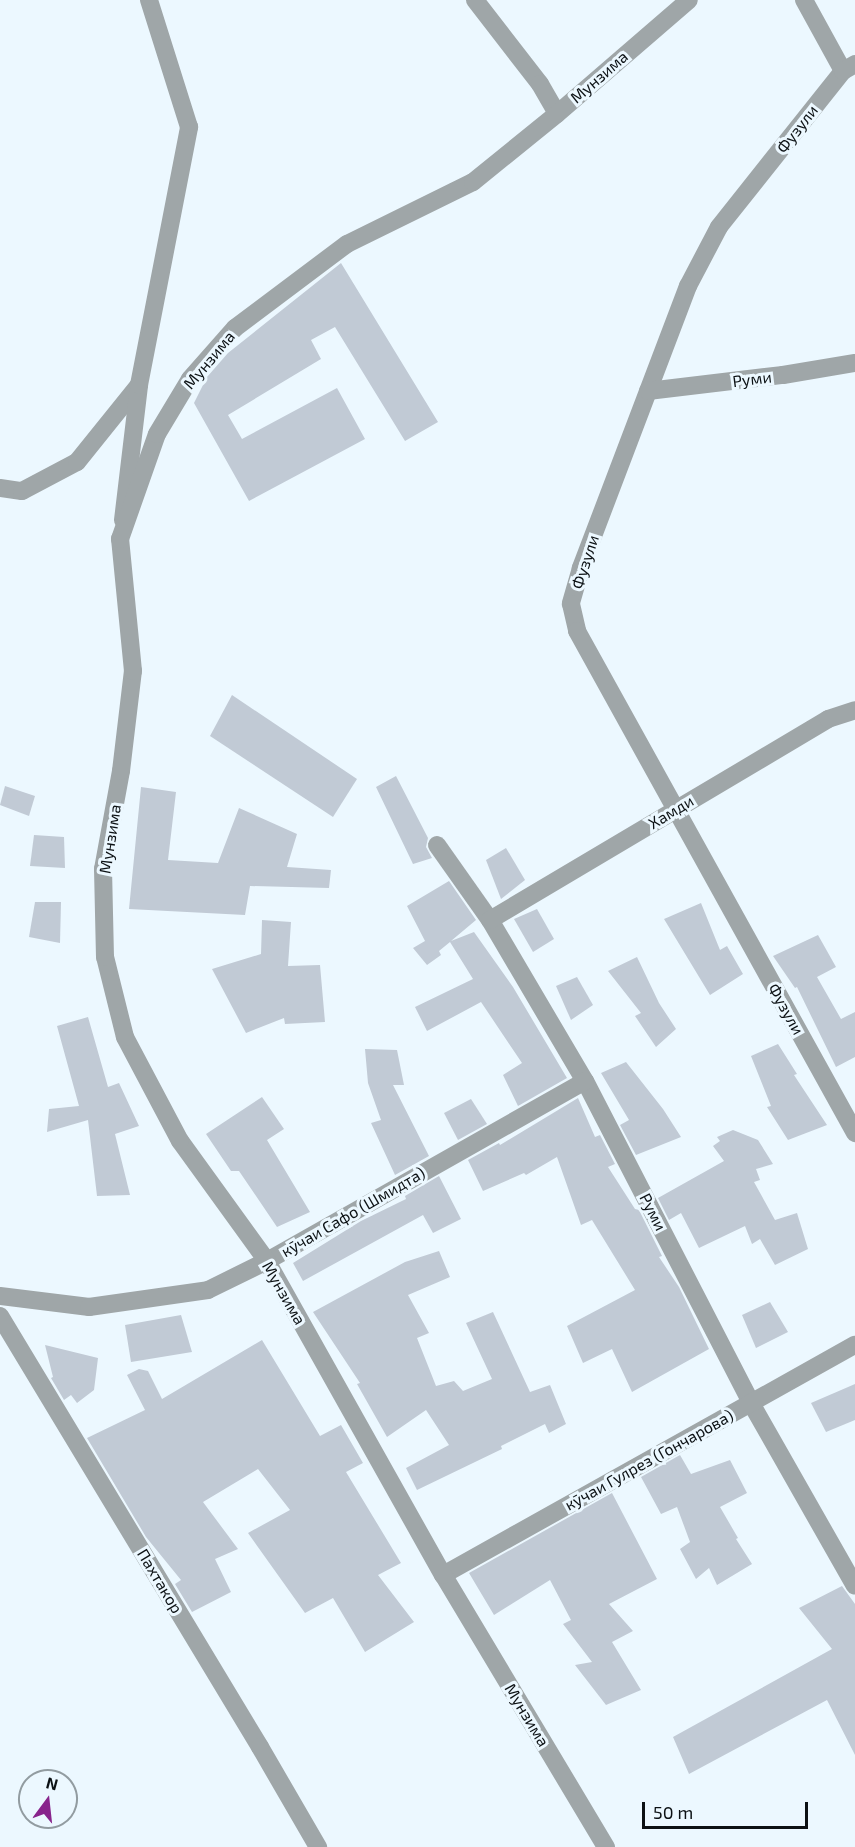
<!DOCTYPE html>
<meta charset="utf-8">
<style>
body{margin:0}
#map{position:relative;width:855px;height:1847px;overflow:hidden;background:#ecf8ff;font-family:"Exo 2",sans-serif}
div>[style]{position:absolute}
.building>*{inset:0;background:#c1cad5}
.minor>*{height:18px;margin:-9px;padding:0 9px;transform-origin:9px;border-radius:9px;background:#9fa6a8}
.tertiary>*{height:18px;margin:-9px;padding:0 9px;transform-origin:9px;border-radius:9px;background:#9fa6a8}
span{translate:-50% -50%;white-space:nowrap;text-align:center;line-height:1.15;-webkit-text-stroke:6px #ecf8ff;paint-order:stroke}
.street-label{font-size:16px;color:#0c1114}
.north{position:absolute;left:18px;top:1769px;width:60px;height:60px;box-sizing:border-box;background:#ecf8ff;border:2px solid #929ca1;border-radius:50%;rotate:15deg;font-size:16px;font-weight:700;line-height:24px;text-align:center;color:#0c1114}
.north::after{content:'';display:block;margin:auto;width:21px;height:27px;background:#88248c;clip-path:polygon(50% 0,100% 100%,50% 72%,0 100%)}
.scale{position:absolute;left:642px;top:1802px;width:166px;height:27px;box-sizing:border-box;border:3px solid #0c1114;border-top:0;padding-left:8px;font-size:18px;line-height:21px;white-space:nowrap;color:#0c1114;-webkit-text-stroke:4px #ecf8ff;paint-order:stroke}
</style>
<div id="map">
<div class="building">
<div style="clip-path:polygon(341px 263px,438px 422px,405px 441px,335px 327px,311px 340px,321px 359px,228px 415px,242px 439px,337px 388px,365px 439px,249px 501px,194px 403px,207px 377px,228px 353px)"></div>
<div style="clip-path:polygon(232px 695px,357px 779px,333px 817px,210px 736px)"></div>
<div style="clip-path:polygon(396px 776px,428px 838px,426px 847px,432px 858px,413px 864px,376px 787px)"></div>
<div style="clip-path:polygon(5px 786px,35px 796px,29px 816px,0 805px)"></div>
<div style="clip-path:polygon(141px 787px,176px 792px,168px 860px,218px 863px,239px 808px,297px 834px,287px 867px,331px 870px,329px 888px,250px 886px,245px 915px,129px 909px)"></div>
<div style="clip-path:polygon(34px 835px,64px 837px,65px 868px,30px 866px)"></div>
<div style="clip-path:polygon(506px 848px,525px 880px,501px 899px,486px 860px)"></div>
<div style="clip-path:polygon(449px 881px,476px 920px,451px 941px,474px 932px,513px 987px,567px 1078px,518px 1106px,503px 1075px,522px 1063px,481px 1002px,427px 1031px,415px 1007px,473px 979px,450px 942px,439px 951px,441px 955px,427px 965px,413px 948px,425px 941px,407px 906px)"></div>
<div style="clip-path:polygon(35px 902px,61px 902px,60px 943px,29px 937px)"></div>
<div style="clip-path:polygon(701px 903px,720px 950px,727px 946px,743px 974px,710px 995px,664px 919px)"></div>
<div style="clip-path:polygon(537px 909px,554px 939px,533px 952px,514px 919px)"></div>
<div style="clip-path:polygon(262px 920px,291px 922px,288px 966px,320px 965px,325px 1022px,285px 1024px,284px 1018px,246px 1033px,212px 969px,261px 954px)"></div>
<div style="clip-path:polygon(818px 935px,836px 967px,817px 977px,841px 1019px,855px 1012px,855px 1057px,836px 1067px,797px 987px,795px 988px,773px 956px)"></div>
<div style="clip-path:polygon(637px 957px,659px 1003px,676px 1029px,656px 1047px,635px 1016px,641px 1013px,608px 971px)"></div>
<div style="clip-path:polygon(577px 977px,593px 1005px,571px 1020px,556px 986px)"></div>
<div style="clip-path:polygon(88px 1017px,108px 1087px,119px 1083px,139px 1126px,115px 1134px,130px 1195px,97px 1196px,88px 1120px,47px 1132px,49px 1109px,79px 1106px,57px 1026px)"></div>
<div style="clip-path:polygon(778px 1044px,797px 1074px,794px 1075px,827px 1125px,788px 1140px,767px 1107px,771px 1106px,751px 1056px)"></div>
<div style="clip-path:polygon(365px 1049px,397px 1050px,404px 1085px,393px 1085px,429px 1156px,395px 1175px,371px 1123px,381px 1120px,368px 1083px)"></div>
<div style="clip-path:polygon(626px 1062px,663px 1109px,681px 1137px,636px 1155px,620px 1125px,629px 1120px,601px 1073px)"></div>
<div style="clip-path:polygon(262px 1097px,284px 1129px,267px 1140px,310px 1212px,277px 1227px,239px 1171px,231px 1171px,206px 1134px)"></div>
<div style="clip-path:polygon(578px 1098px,595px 1137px,600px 1135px,615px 1164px,608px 1167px,635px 1209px,639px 1210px,662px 1256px,659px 1257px,679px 1287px,709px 1349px,632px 1392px,612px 1349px,583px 1363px,567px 1326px,635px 1290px,592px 1220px,581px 1225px,557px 1157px,526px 1175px,524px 1173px,483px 1191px,468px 1160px,499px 1143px,500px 1145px)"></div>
<div style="clip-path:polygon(471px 1099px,487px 1124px,458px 1140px,444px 1113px)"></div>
<div style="clip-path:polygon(733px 1130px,758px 1140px,773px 1164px,756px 1169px,760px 1180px,754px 1182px,775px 1220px,797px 1213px,808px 1249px,775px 1265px,760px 1239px,752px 1244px,745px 1226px,699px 1248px,681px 1213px,669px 1220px,658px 1198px,724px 1161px,713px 1146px,720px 1141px,717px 1137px)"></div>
<div style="clip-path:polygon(439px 1176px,461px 1219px,433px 1233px,423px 1215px,303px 1281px,293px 1263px,361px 1221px,406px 1199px,405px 1196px)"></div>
<div style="clip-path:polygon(439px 1251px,450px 1277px,408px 1295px,429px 1333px,417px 1338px,436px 1386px,454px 1381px,463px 1391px,492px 1379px,466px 1323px,493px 1312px,530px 1392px,550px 1385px,566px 1424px,549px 1433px,545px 1424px,501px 1446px,502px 1449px,417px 1490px,406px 1468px,449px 1445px,426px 1410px,387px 1437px,357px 1384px,360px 1383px,313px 1312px,405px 1262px)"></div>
<div style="clip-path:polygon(770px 1302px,788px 1332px,756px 1348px,742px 1315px)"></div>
<div style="clip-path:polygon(181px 1315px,192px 1352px,131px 1362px,125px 1325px)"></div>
<div style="clip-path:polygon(262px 1340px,320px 1436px,341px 1425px,363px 1463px,346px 1472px,401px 1563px,378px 1575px,414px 1622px,365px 1652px,333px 1598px,305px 1613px,248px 1533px,290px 1510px,258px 1469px,203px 1502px,238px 1549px,215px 1559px,231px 1592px,192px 1612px,175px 1584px,181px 1580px,146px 1537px,87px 1438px,145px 1410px,127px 1375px,139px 1369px,148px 1371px,162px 1399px)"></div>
<div style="clip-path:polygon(45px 1345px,98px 1358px,94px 1390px,77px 1403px,71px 1395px,64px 1400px,51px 1378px,53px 1377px)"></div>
<div style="clip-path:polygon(855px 1384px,855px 1420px,826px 1432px,811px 1403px)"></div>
<div style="clip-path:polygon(680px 1455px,691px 1474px,730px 1460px,747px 1493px,720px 1507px,738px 1538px,736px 1539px,752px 1564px,717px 1585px,709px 1568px,696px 1579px,680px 1549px,690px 1542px,677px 1507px,661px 1514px,641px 1477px)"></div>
<div style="clip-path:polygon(612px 1493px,657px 1579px,609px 1604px,633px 1631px,612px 1642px,641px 1690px,606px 1705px,575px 1665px,592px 1662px,563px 1624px,571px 1620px,550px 1580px,494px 1615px,469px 1573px)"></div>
<div style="clip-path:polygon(842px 1586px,855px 1604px,855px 1755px,827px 1700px,689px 1774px,673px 1737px,832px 1649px,799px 1608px)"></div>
</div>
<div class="minor">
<div style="left:475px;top:0;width:106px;rotate:52.3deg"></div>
<div style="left:540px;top:84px;width:34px;rotate:60deg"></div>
<div style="left:843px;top:71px;width:199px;rotate:128.5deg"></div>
<div style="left:719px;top:227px;width:67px;rotate:117.7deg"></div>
<div style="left:688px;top:286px;width:302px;rotate:110.8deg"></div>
<div style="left:581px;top:568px;width:37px;rotate:106deg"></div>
<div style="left:571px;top:604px;width:28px;rotate:77deg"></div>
<div style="left:577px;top:631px;width:574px;rotate:61.02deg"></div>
<div style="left:648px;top:391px;width:136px;rotate:-6.8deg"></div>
<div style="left:783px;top:375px;width:73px;rotate:-9.5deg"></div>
<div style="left:0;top:488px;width:22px;rotate:8deg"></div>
<div style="left:22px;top:491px;width:62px;rotate:-27.8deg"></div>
<div style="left:77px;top:462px;width:99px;rotate:-51.2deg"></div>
<div style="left:123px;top:520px;width:136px;rotate:-83.2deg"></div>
<div style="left:139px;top:385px;width:263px;rotate:-79deg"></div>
<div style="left:189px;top:127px;width:133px;rotate:-107.5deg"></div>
<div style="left:437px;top:845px;width:92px;rotate:54.8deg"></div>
<div style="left:490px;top:920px;width:187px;rotate:59.5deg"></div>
<div style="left:585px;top:1081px;width:362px;rotate:62.7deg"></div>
<div style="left:751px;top:1403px;width:210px;rotate:60.4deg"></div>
<div style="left:490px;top:920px;width:393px;rotate:-30.7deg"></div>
<div style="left:828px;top:719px;width:28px;rotate:-18deg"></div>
<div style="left:267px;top:1261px;width:365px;rotate:-29.5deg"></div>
<div style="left:0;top:1316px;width:503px;rotate:58.9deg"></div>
<div style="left:260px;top:1747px;width:116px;rotate:59.9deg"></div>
<div style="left:443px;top:1575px;width:472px;rotate:-29.2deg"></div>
</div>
<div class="tertiary">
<div style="left:804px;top:0;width:81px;rotate:61.2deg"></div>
<div style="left:843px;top:71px;width:14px;rotate:-30deg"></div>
<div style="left:0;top:1296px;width:90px;rotate:7deg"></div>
<div style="left:89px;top:1307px;width:120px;rotate:-8.1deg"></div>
<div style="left:208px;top:1290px;width:66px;rotate:-26.2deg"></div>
<div style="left:606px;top:1847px;width:317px;rotate:-120.9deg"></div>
<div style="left:443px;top:1575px;width:360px;rotate:-119.3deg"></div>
<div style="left:267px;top:1261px;width:148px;rotate:-125.9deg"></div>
<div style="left:180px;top:1141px;width:118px;rotate:-117.9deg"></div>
<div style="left:125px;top:1037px;width:82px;rotate:-104deg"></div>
<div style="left:105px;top:957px;width:88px;rotate:-91.3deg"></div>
<div style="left:103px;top:869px;width:100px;rotate:-79.6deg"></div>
<div style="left:121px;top:771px;width:101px;rotate:-83.2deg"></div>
<div style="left:133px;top:671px;width:133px;rotate:-95.6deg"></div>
<div style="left:120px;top:539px;width:111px;rotate:-70.6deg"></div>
<div style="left:157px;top:434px;width:64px;rotate:-59deg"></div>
<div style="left:190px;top:379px;width:68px;rotate:-48.6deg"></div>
<div style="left:235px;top:328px;width:140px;rotate:-36.9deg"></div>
<div style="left:347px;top:244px;width:140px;rotate:-26.2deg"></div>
<div style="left:473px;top:182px;width:108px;rotate:-39deg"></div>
<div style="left:557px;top:114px;width:174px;rotate:-40.8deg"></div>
</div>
<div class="street-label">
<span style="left:599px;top:77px;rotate:-41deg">Мунзима</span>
<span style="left:797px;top:129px;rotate:-52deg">Фузули</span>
<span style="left:209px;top:360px;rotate:-50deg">Мунзима</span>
<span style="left:752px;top:379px;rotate:-7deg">Руми</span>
<span style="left:585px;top:562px;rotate:-72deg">Фузули</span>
<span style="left:671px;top:812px;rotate:-31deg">Хамди</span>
<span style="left:110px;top:839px;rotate:-81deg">Мунзима</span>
<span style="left:786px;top:1009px;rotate:61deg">Фузули</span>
<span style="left:353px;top:1212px;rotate:-30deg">кӯчаи Сафо (Шмидта)</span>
<span style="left:653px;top:1212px;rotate:63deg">Руми</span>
<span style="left:284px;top:1293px;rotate:60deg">Мунзима</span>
<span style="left:649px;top:1460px;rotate:-29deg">кӯчаи Гулрез (Гончарова)</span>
<span style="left:160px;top:1581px;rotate:59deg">Пахтакор</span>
<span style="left:527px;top:1715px;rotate:59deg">Мунзима</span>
</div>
<div class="north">N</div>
<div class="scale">50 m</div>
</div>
